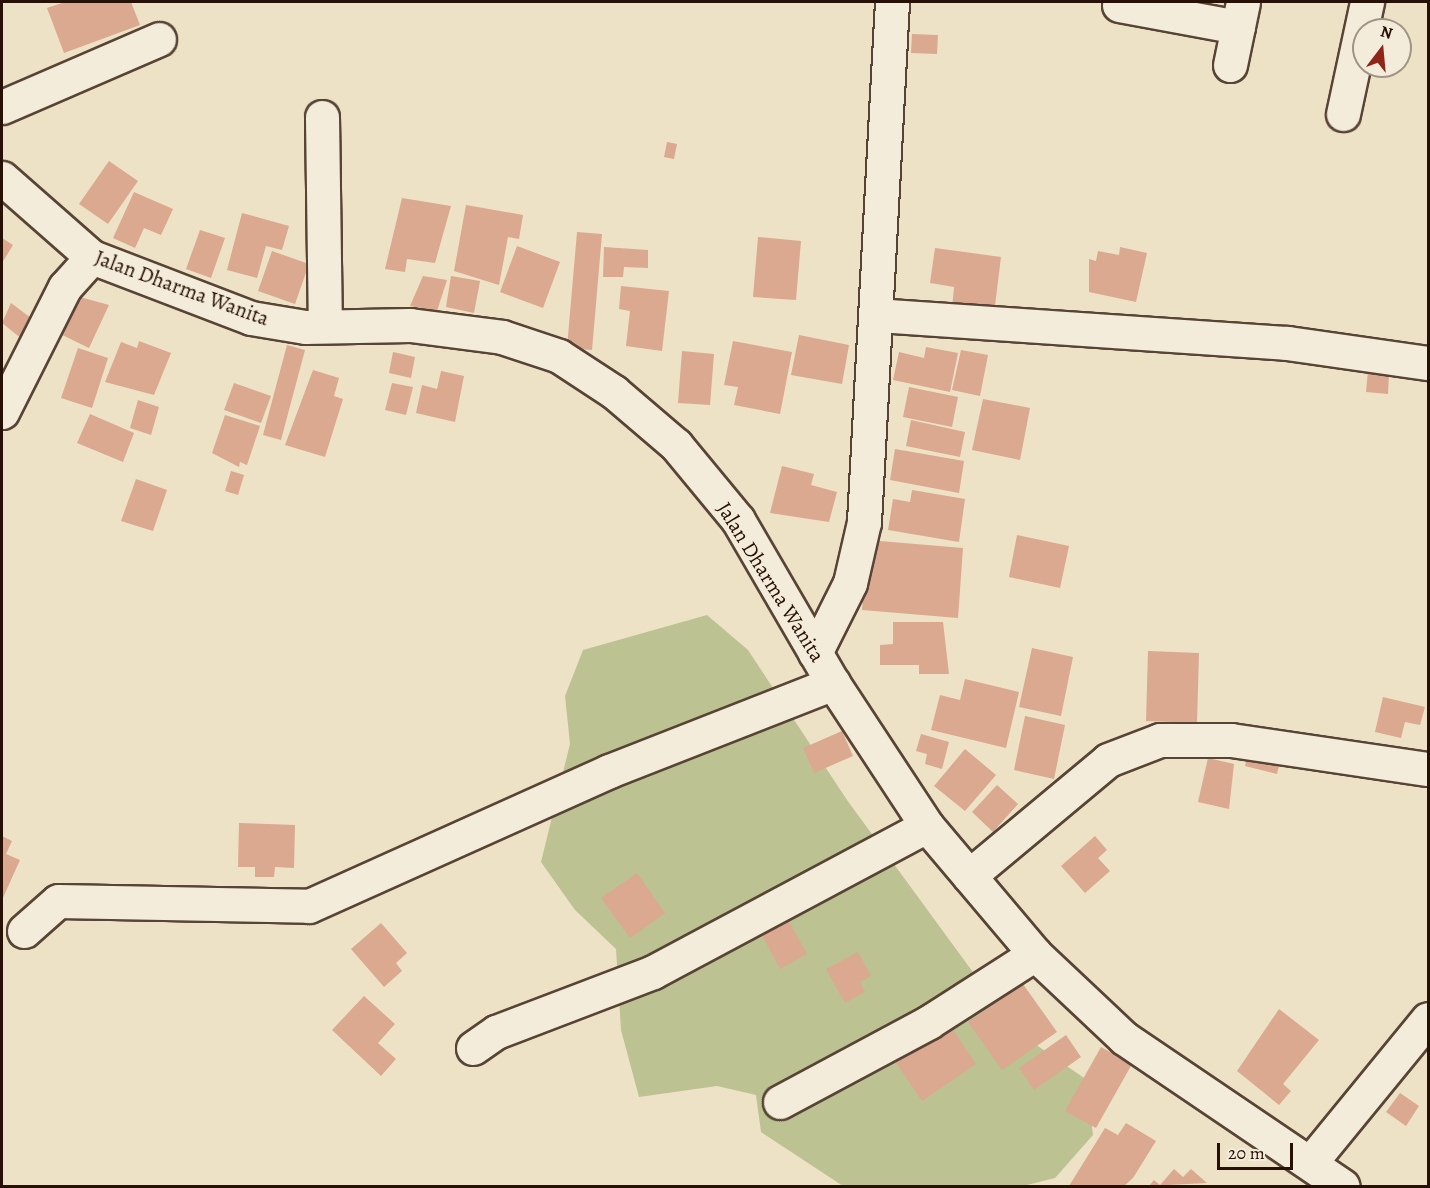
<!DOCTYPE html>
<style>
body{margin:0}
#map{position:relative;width:1430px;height:1188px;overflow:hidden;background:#ede2c6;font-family:Alegreya,serif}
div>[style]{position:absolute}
.green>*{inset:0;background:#bdc292}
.building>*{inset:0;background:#dba890}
.roads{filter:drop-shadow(2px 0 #584435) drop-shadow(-2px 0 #584435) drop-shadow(0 2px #584435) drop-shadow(0 -2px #584435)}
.minor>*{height:33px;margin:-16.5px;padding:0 16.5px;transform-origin:16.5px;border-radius:16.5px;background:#f3ecda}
span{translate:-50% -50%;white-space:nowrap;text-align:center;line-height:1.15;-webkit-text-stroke:4.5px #f3ecda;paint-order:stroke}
.street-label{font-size:21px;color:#271005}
.frame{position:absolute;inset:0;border:3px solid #271005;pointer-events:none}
.north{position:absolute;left:1352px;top:18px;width:60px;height:60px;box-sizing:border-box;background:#f3ecda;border:2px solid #a19485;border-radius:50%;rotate:16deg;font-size:16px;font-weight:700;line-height:24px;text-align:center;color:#271005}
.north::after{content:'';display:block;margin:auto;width:21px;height:27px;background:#8f2418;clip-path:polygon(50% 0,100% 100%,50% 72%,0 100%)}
.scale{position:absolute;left:1217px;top:1143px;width:76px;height:27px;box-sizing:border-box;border:3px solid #271005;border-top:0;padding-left:8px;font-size:18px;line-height:21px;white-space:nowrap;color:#271005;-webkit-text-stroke:4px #f3ecda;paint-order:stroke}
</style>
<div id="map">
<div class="green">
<div style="clip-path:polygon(707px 615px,748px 650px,847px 800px,1016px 1031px,1087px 1080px,1093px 1135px,1055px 1178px,1023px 1186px,843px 1186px,761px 1132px,756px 1095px,717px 1086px,639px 1097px,621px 1030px,616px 949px,575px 910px,541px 862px,570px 744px,565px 696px,583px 650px)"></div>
</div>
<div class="building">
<div style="clip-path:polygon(65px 2px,131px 2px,140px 25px,64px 53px,47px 8px)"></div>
<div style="clip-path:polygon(912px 34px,938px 35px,937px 54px,911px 53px)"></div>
<div style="clip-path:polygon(667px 142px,677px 144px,674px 159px,664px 157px)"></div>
<div style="clip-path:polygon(109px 161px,138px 181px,108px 224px,79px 204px)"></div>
<div style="clip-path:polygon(134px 192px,173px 209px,161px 235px,144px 228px,135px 248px,113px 238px)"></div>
<div style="clip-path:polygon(402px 198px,451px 206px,435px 263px,407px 259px,405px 272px,385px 269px)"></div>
<div style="clip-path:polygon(466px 205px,523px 215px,519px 239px,508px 237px,499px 285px,454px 271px)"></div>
<div style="clip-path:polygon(242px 213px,289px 226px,282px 250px,266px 246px,257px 278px,227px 270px)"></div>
<div style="clip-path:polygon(200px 230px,225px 238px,211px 278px,186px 269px)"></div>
<div style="clip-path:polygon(577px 232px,602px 234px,592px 350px,567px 348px)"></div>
<div style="clip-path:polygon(758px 237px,801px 241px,796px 300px,753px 297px)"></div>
<div style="clip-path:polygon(2px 238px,13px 245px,2px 263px)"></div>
<div style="clip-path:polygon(517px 246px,560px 262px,543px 308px,500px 292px)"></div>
<div style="clip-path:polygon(604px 247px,648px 250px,648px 268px,624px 267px,623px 277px,603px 277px)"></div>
<div style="clip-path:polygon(1120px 247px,1147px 253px,1136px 302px,1089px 292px,1089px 259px,1096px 261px,1098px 251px,1119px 255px)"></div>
<div style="clip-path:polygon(935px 248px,1001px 257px,994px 314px,952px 308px,954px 287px,930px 283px)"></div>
<div style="clip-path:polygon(272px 251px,309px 264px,295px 304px,258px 291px)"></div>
<div style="clip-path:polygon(423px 276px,447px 280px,437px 311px,410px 306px)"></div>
<div style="clip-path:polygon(451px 276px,480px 281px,474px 313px,446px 307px)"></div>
<div style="clip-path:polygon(621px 286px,669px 291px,662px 351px,626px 346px,630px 311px,619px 309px)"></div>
<div style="clip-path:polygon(69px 294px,109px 305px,89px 348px,52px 330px)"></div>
<div style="clip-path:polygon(11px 303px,35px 321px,22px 339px,2px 323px)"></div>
<div style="clip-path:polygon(799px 335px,849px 345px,842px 384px,791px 375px)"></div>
<div style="clip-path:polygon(139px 341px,171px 353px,154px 395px,105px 382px,121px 342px,137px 348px)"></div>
<div style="clip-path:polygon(733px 341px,792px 352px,780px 414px,734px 405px,738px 387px,724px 385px)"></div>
<div style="clip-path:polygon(287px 345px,305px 350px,281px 440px,263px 435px)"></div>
<div style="clip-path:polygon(926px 347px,958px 353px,950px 392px,893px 380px,899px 352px,924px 358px)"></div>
<div style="clip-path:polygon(78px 348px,108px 358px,92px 408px,61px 398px)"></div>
<div style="clip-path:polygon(961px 350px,988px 355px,980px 396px,952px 390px)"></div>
<div style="clip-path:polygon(682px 351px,714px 354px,710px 405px,678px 403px)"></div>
<div style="clip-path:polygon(393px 352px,415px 357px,411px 378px,389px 373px)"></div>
<div style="clip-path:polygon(313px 370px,339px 378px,334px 396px,343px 399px,325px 457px,285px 445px)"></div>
<div style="clip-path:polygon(441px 371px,464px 376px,455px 422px,416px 413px,422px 385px,437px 389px)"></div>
<div style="clip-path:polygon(1368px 371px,1389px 374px,1388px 394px,1366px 392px)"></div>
<div style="clip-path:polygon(234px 383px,271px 396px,261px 423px,224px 410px)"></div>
<div style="clip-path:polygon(392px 383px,413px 387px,406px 415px,385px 410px)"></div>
<div style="clip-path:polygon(909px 387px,958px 397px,952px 427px,903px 417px)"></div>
<div style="clip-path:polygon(983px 399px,1030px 408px,1020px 460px,972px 450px)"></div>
<div style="clip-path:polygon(138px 400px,159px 407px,151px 435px,130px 428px)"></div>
<div style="clip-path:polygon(90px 414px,134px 433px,123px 462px,77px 443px)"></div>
<div style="clip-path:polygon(225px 415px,260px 426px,247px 465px,240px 462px,239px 467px,212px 453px)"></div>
<div style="clip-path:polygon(911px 420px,965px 432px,960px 457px,906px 446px)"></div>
<div style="clip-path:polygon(895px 449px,964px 461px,959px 493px,890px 480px)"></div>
<div style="clip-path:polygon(782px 466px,814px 474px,811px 485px,837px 492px,829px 522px,770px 513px)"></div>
<div style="clip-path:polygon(231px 471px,244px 475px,238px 495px,225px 491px)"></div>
<div style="clip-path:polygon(136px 479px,167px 490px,153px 531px,121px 521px)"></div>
<div style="clip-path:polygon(912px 490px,965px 499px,959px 542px,888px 530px,893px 499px,910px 502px)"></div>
<div style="clip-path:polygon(1017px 535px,1069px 546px,1060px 588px,1009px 577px)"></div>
<div style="clip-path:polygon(868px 540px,963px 548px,958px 618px,862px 610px)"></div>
<div style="clip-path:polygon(893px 622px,943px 622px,949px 674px,919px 674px,919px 665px,880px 665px,880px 645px,893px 644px)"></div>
<div style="clip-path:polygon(1032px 648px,1073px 657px,1061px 716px,1019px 707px)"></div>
<div style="clip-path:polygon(1148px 651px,1199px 653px,1197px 723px,1146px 721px)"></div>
<div style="clip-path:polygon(965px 679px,1019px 692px,1006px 748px,931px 730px,940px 695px,960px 700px)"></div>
<div style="clip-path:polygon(1383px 697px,1425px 707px,1420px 725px,1405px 722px,1401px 738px,1375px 732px)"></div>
<div style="clip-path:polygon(1025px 716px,1065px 725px,1054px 779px,1014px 770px)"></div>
<div style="clip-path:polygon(842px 731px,853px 756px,814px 773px,803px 748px)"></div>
<div style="clip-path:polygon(921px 734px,949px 742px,942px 769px,925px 764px,927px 754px,916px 751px)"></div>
<div style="clip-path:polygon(1250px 745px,1282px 753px,1277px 774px,1245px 766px)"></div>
<div style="clip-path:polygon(965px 749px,996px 775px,965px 811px,934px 786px)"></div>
<div style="clip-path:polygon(1208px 758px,1234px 764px,1229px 809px,1198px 802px)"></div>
<div style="clip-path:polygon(997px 785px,1018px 804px,993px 832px,972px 812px)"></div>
<div style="clip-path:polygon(239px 823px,295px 825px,294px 868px,275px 867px,274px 877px,255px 877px,255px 867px,238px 867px)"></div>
<div style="clip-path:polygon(2px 836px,12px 841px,6px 854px,20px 860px,2px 900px)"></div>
<div style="clip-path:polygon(1095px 836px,1107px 850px,1098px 858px,1110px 871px,1085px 893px,1061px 866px)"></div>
<div style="clip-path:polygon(637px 873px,665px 913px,630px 938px,601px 898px)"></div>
<div style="clip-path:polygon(783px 911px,807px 954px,780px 969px,757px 926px)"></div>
<div style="clip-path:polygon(381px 923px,407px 953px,396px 963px,402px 971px,384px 987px,351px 949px)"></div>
<div style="clip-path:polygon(858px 952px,871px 976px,860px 982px,865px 992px,845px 1003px,826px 969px)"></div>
<div style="clip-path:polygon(1023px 984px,1057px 1032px,1002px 1070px,968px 1022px)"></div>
<div style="clip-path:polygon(364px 996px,395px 1024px,378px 1043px,396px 1059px,381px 1076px,332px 1030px)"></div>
<div style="clip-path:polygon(1279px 1009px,1319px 1040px,1283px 1084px,1291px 1091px,1279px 1105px,1237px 1071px)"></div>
<div style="clip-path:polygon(949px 1024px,976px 1064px,922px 1101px,890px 1054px)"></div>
<div style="clip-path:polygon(1066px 1035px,1081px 1057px,1034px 1090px,1019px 1068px)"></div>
<div style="clip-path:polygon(1101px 1047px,1132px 1064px,1096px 1128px,1065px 1111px)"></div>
<div style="clip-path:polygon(1400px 1093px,1419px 1106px,1406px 1126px,1386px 1112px)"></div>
<div style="clip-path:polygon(1126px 1123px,1156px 1141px,1133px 1178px,1124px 1186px,1069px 1186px,1105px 1128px,1118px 1135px)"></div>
<div style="clip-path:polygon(1174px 1169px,1183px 1177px,1191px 1169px,1207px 1183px,1149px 1186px,1154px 1180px,1160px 1185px)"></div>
</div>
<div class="roads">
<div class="minor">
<div style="left:1119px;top:5px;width:121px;rotate:10.5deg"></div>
<div style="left:1230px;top:65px;width:64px;rotate:-78.3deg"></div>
<div style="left:2px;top:107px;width:171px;rotate:-23.4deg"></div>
<div style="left:1343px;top:114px;width:115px;rotate:-77.9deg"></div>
<div style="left:322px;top:117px;width:209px;rotate:89.2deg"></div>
<div style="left:2px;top:178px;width:120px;rotate:41.3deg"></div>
<div style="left:92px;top:257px;width:170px;rotate:21deg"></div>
<div style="left:251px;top:318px;width:55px;rotate:9.5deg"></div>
<div style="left:305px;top:327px;width:105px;rotate:-1.1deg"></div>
<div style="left:410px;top:325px;width:93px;rotate:7.4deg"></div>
<div style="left:502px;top:337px;width:60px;rotate:18.4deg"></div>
<div style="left:559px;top:356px;width:66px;rotate:33.2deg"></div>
<div style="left:614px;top:392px;width:82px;rotate:40.5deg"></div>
<div style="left:676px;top:445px;width:97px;rotate:50.4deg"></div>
<div style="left:738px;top:520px;width:189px;rotate:59.8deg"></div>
<div style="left:833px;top:683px;width:171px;rotate:56.7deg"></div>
<div style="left:927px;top:826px;width:167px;rotate:49.8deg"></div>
<div style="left:1035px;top:954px;width:122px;rotate:43.3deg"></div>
<div style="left:1124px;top:1038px;width:264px;rotate:34.1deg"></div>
<div style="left:876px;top:315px;width:412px;rotate:3.9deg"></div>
<div style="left:1287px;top:343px;width:142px;rotate:8.1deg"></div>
<div style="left:2px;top:412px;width:140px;rotate:-63.3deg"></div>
<div style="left:65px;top:287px;width:40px;rotate:-48deg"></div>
<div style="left:815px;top:653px;width:78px;rotate:-63.4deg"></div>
<div style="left:850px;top:583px;width:63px;rotate:-77.1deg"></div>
<div style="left:864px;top:522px;width:521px;rotate:-86.92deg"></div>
<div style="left:969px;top:876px;width:181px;rotate:-39.8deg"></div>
<div style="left:1108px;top:760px;width:56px;rotate:-21deg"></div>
<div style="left:1160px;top:740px;width:71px"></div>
<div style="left:1231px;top:740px;width:199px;rotate:8.4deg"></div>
<div style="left:24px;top:931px;width:45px;rotate:-41.4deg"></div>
<div style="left:58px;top:901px;width:251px;rotate:1.1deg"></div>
<div style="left:309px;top:906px;width:329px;rotate:-24.2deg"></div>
<div style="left:609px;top:771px;width:241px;rotate:-21.4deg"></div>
<div style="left:473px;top:1048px;width:28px;rotate:-35deg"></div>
<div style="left:496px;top:1032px;width:168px;rotate:-20.9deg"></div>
<div style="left:653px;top:972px;width:310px;rotate:-28.1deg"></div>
<div style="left:780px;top:1102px;width:169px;rotate:-28.2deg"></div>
<div style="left:929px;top:1022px;width:126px;rotate:-32.7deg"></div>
<div style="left:1310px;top:1163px;width:186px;rotate:-50.7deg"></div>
</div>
</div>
<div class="street-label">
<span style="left:182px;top:288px;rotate:20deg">Jalan Dharma Wanita</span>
<span style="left:771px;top:582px;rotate:58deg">Jalan Dharma Wanita</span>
</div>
<div class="frame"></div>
<div class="north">N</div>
<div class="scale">20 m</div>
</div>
